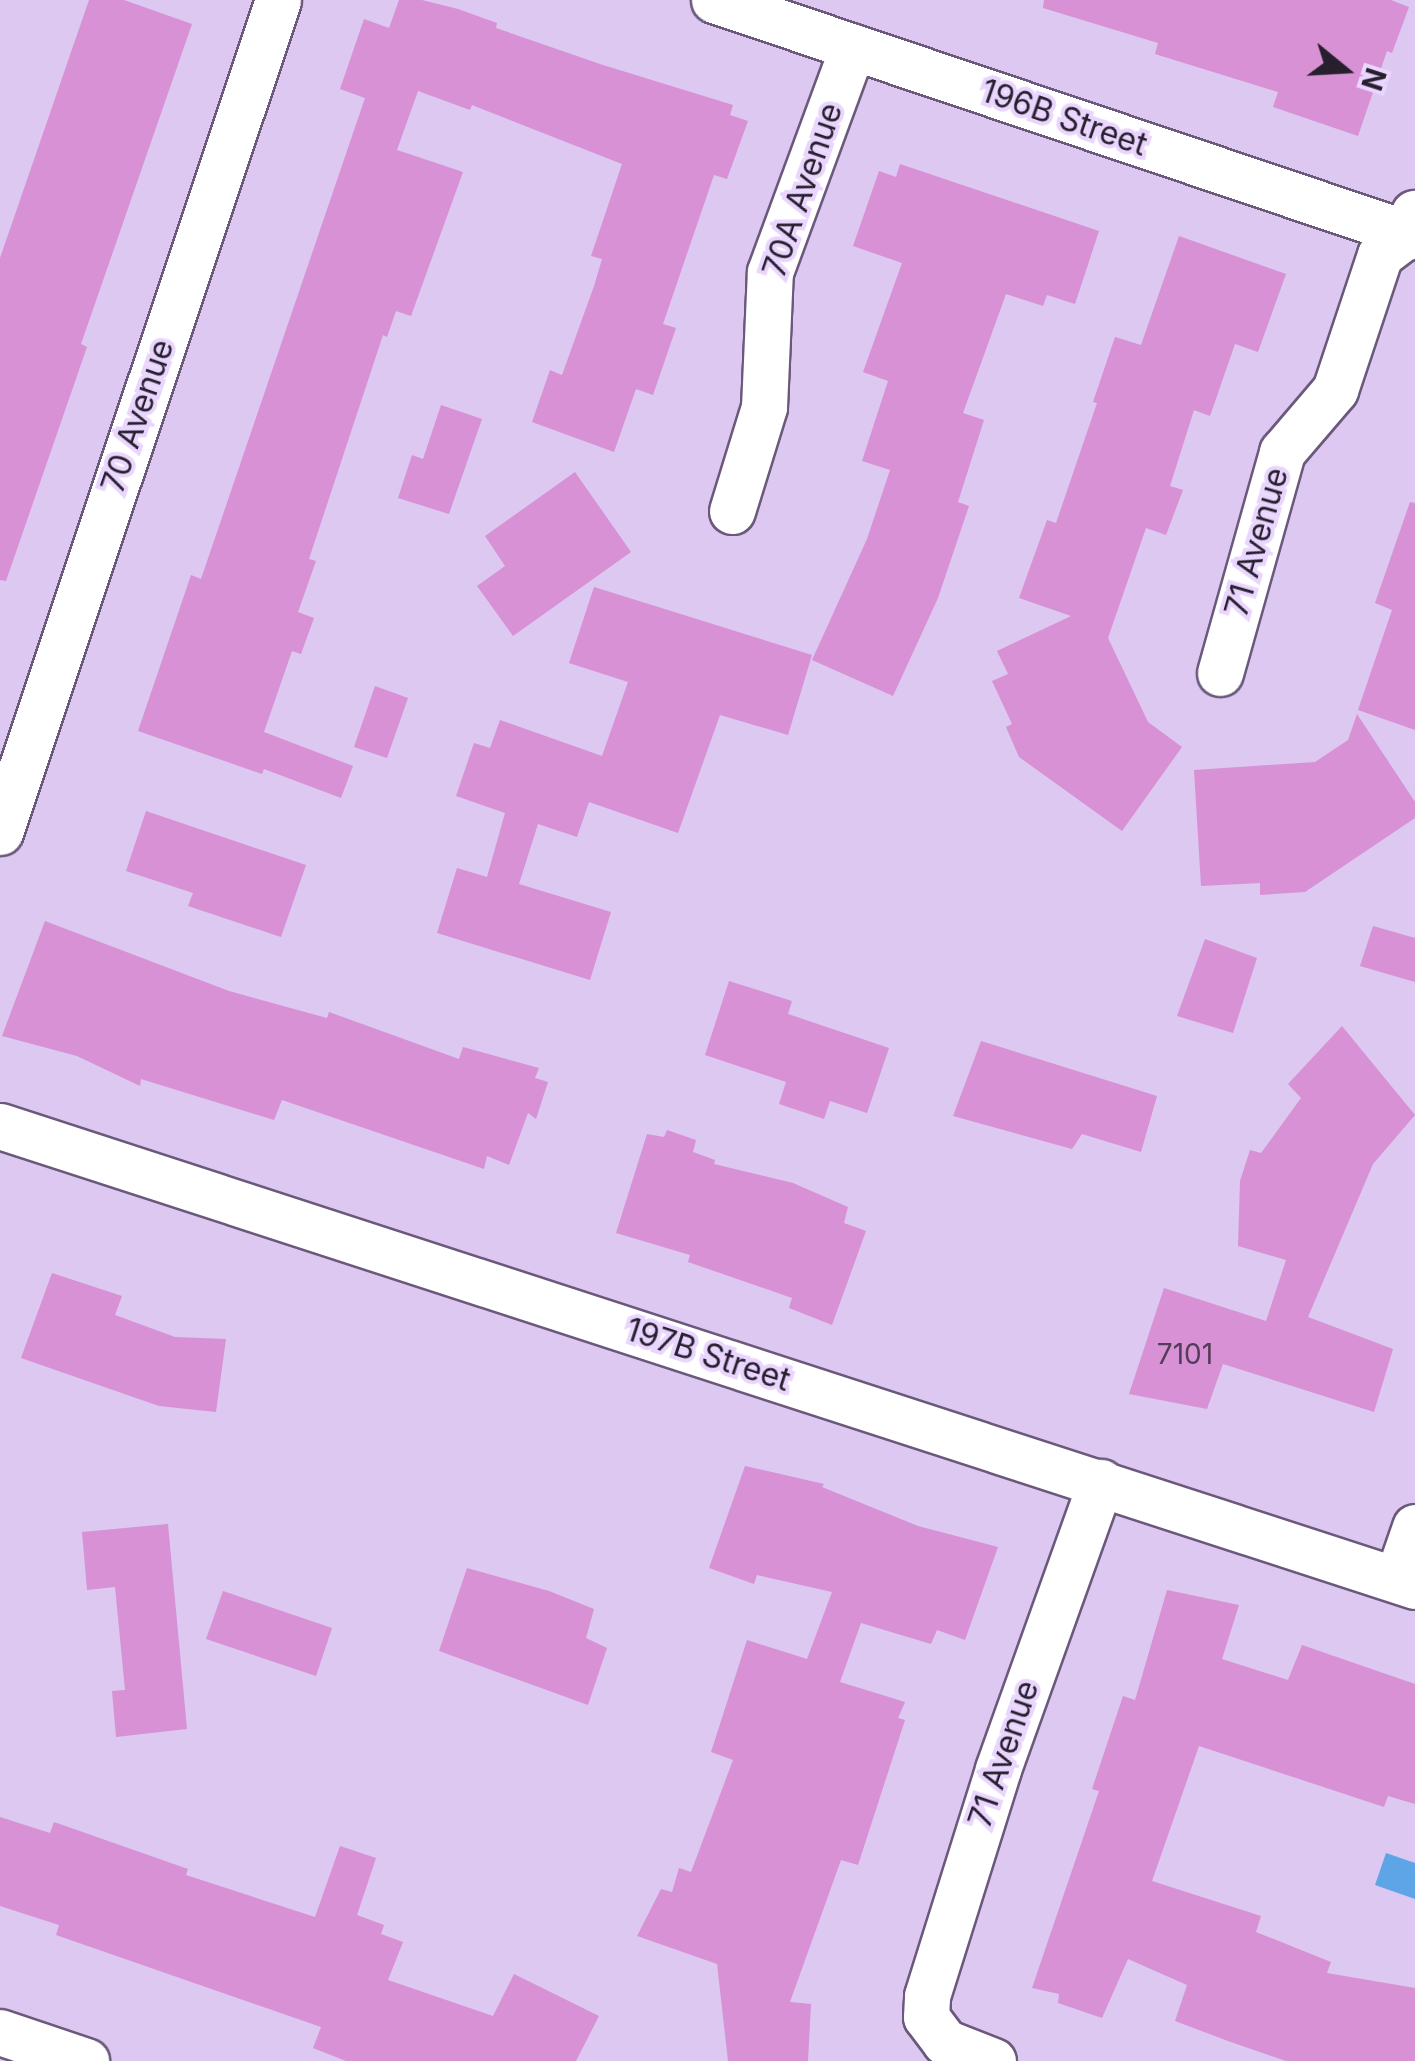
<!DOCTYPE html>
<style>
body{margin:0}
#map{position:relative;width:1415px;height:2061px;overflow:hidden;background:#dcc8f0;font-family:Inter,sans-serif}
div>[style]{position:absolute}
.water>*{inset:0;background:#5da5e6}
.building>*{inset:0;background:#d791d4}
.roads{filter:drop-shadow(2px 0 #6b597c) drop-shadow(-2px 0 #6b597c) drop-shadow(0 2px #6b597c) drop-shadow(0 -2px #6b597c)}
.minor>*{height:45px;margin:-22.5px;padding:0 22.5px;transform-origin:22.5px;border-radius:22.5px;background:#fff}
span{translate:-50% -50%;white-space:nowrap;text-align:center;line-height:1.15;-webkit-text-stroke:8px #e9d5fd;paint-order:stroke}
.number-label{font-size:28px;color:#533c58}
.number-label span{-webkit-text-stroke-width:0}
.street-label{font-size:32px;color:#271f2e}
.north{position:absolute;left:1295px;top:20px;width:100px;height:100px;-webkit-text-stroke:8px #e9d5fd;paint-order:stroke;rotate:108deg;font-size:28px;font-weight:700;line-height:40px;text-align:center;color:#271f2e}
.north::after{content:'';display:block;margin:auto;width:35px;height:45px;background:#271f2e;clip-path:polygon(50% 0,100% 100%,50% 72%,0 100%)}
</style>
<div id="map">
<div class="water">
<div style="clip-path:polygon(1386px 1853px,1415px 1863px,1415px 1899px,1375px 1885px)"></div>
</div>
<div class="building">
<div style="clip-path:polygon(89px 0,124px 0,192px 24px,81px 344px,87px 347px,6px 581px,0 580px,0 258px)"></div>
<div style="clip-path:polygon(399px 0,422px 0,458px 9px,497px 23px,496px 28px,603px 65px,733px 105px,730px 115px,748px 121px,727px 179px,714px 175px,690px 245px,663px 324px,676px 328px,653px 395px,636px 389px,614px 452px,532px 422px,550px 370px,562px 375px,594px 286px,602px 259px,591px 256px,622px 164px,472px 105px,470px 110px,418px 91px,397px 150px,463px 172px,411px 316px,396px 311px,387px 337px,383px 335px,309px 559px,316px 561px,298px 612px,314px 618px,301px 654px,292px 651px,264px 732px,353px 766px,341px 798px,264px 769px,262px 774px,138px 731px,191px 575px,201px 579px,365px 98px,340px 89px,364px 19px,389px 28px)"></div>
<div style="clip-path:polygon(1044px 0,1391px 0,1409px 7px,1392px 53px,1387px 51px,1358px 136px,1273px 107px,1278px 92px,1155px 54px,1158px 43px,1043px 8px)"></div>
<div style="clip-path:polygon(900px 164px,1099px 231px,1075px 304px,1047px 295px,1043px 306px,1006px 294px,963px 413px,984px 420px,958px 502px,969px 506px,938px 598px,893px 696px,812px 660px,867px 539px,890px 470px,862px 461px,888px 381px,863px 372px,902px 263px,853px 246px,879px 171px,896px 177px)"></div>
<div style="clip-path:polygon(1179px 236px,1286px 274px,1258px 352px,1235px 344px,1210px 416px,1194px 410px,1170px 486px,1183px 490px,1166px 535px,1146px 528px,1108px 638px,1148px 722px,1182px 747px,1122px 831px,1019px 757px,1006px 727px,1012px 724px,992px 681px,1008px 674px,997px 651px,1071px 616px,1019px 598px,1047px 520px,1056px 523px,1097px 403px,1093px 402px,1115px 337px,1141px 345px)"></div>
<div style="clip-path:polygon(441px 405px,482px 419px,449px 514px,398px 498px,412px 455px,423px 459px)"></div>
<div style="clip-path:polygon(575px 472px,631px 552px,513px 636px,477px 586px,505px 566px,485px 536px)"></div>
<div style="clip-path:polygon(1410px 502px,1415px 503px,1415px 730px,1358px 710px,1392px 610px,1375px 603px)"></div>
<div style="clip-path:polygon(594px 587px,812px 655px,788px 735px,720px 715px,678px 833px,589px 802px,577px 837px,538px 824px,519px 884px,611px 912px,590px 980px,437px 933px,457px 868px,487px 877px,505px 813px,456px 796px,474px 743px,490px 748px,500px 720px,602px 756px,628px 682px,569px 663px)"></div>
<div style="clip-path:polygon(375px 686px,408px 698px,387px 758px,354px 747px)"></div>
<div style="clip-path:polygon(1357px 714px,1415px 802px,1415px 818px,1305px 892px,1260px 895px,1260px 883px,1201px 886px,1194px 770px,1315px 762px,1348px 740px)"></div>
<div style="clip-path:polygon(146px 811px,306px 865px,281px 937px,188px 906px,193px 893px,126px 871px)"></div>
<div style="clip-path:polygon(45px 921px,229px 991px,327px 1018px,329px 1012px,459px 1059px,463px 1047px,539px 1068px,535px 1078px,548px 1082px,536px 1119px,528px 1113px,509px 1165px,487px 1156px,484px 1169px,282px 1100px,274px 1120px,141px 1079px,140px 1086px,77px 1056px,2px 1036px)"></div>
<div style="clip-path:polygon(1373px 926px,1415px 938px,1415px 982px,1360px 966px)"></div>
<div style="clip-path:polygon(1205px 939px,1257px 958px,1233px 1033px,1177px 1016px)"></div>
<div style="clip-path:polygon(729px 981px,792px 1001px,788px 1014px,889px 1048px,867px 1113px,830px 1101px,824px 1119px,779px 1104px,786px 1082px,705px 1055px)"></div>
<div style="clip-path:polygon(1342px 1026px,1415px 1115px,1373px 1164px,1308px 1317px,1393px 1349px,1374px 1412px,1223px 1364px,1207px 1409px,1129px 1394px,1164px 1288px,1266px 1321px,1286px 1260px,1238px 1246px,1240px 1181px,1250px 1150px,1261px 1153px,1301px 1098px,1288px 1084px)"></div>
<div style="clip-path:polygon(981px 1041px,1157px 1096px,1141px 1152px,1082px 1134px,1072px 1149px,953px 1116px)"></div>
<div style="clip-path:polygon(667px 1130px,696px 1140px,693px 1152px,715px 1160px,714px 1164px,793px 1183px,848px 1207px,844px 1223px,866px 1231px,832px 1325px,789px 1308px,792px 1298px,688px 1262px,690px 1255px,616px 1233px,647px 1134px,664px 1137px)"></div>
<div style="clip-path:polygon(52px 1273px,122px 1296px,115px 1315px,175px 1337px,226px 1339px,216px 1412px,159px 1406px,21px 1358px)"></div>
<div style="clip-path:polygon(745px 1466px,824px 1484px,822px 1487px,918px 1526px,998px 1547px,965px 1640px,937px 1630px,931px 1644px,861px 1623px,840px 1682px,905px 1702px,898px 1718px,905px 1720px,858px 1865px,841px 1860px,790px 2002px,811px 2004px,808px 2061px,728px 2061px,717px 1964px,637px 1936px,661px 1889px,672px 1892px,679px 1868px,691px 1872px,733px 1760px,711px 1752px,747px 1640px,807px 1659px,832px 1592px,757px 1575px,754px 1584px,709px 1568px)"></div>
<div style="clip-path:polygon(168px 1524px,187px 1729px,116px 1737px,112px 1691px,125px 1690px,115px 1587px,87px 1590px,82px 1532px)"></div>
<div style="clip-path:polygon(467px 1568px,549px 1591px,594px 1609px,586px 1638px,607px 1648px,588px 1705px,439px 1651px)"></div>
<div style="clip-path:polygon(1167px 1590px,1239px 1605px,1222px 1659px,1288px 1680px,1302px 1645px,1415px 1684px,1415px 1804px,1388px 1796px,1384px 1807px,1199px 1746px,1152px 1881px,1261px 1916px,1256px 1932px,1331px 1962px,1327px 1973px,1415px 1988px,1415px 2061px,1286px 2061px,1228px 2041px,1175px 2021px,1187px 1985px,1128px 1959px,1102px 2018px,1058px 2003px,1059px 1994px,1032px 1988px,1099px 1791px,1092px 1789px,1123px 1696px,1135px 1700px)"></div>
<div style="clip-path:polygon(223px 1591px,332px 1628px,316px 1676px,206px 1639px)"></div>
<div style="clip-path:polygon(0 1817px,50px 1833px,54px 1822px,188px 1869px,186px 1875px,315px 1917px,340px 1846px,376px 1858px,357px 1915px,384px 1925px,381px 1934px,403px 1942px,388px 1980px,493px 2016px,514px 1974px,599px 2016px,576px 2061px,346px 2061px,313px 2048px,321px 2027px,56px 1935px,59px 1925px,0 1906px)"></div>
</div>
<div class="roads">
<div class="minor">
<div style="left:714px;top:0;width:740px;rotate:18.61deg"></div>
<div style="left:732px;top:511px;width:109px;rotate:-72.9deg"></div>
<div style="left:764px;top:407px;width:135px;rotate:-87.5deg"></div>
<div style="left:770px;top:272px;width:240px;rotate:-69.8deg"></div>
<div style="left:1220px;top:673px;width:230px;rotate:-74.3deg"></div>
<div style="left:1282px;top:452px;width:82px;rotate:-49.5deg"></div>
<div style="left:1335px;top:390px;width:142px;rotate:-71.6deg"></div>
<div style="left:1380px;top:255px;width:35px;rotate:-37deg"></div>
<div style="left:1408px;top:234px;width:22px;rotate:-74deg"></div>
<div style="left:0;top:832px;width:877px;rotate:-71.52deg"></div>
<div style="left:0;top:1126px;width:1488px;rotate:18.01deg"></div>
<div style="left:1397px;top:1579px;width:55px;rotate:-70.9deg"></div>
<div style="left:0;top:2032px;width:91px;rotate:18.6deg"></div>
<div style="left:993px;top:2061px;width:52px;rotate:-158.4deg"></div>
<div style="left:945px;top:2042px;width:31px;rotate:-127deg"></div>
<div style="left:926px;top:2017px;width:21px;rotate:-87deg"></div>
<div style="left:927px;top:1996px;width:238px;rotate:-72.6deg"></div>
<div style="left:998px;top:1769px;width:305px;rotate:-70.3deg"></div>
</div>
</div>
<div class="number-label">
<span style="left:1185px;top:1354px">7101</span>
</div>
<div class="street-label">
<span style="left:1064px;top:118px;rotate:19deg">196B Street</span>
<span style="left:803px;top:190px;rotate:-71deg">70A Avenue</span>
<span style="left:138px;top:416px;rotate:-71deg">70 Avenue</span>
<span style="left:1257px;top:542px;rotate:-74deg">71 Avenue</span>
<span style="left:708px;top:1355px;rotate:18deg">197B Street</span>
<span style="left:1004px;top:1754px;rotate:-71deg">71 Avenue</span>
</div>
<div class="north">N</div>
</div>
